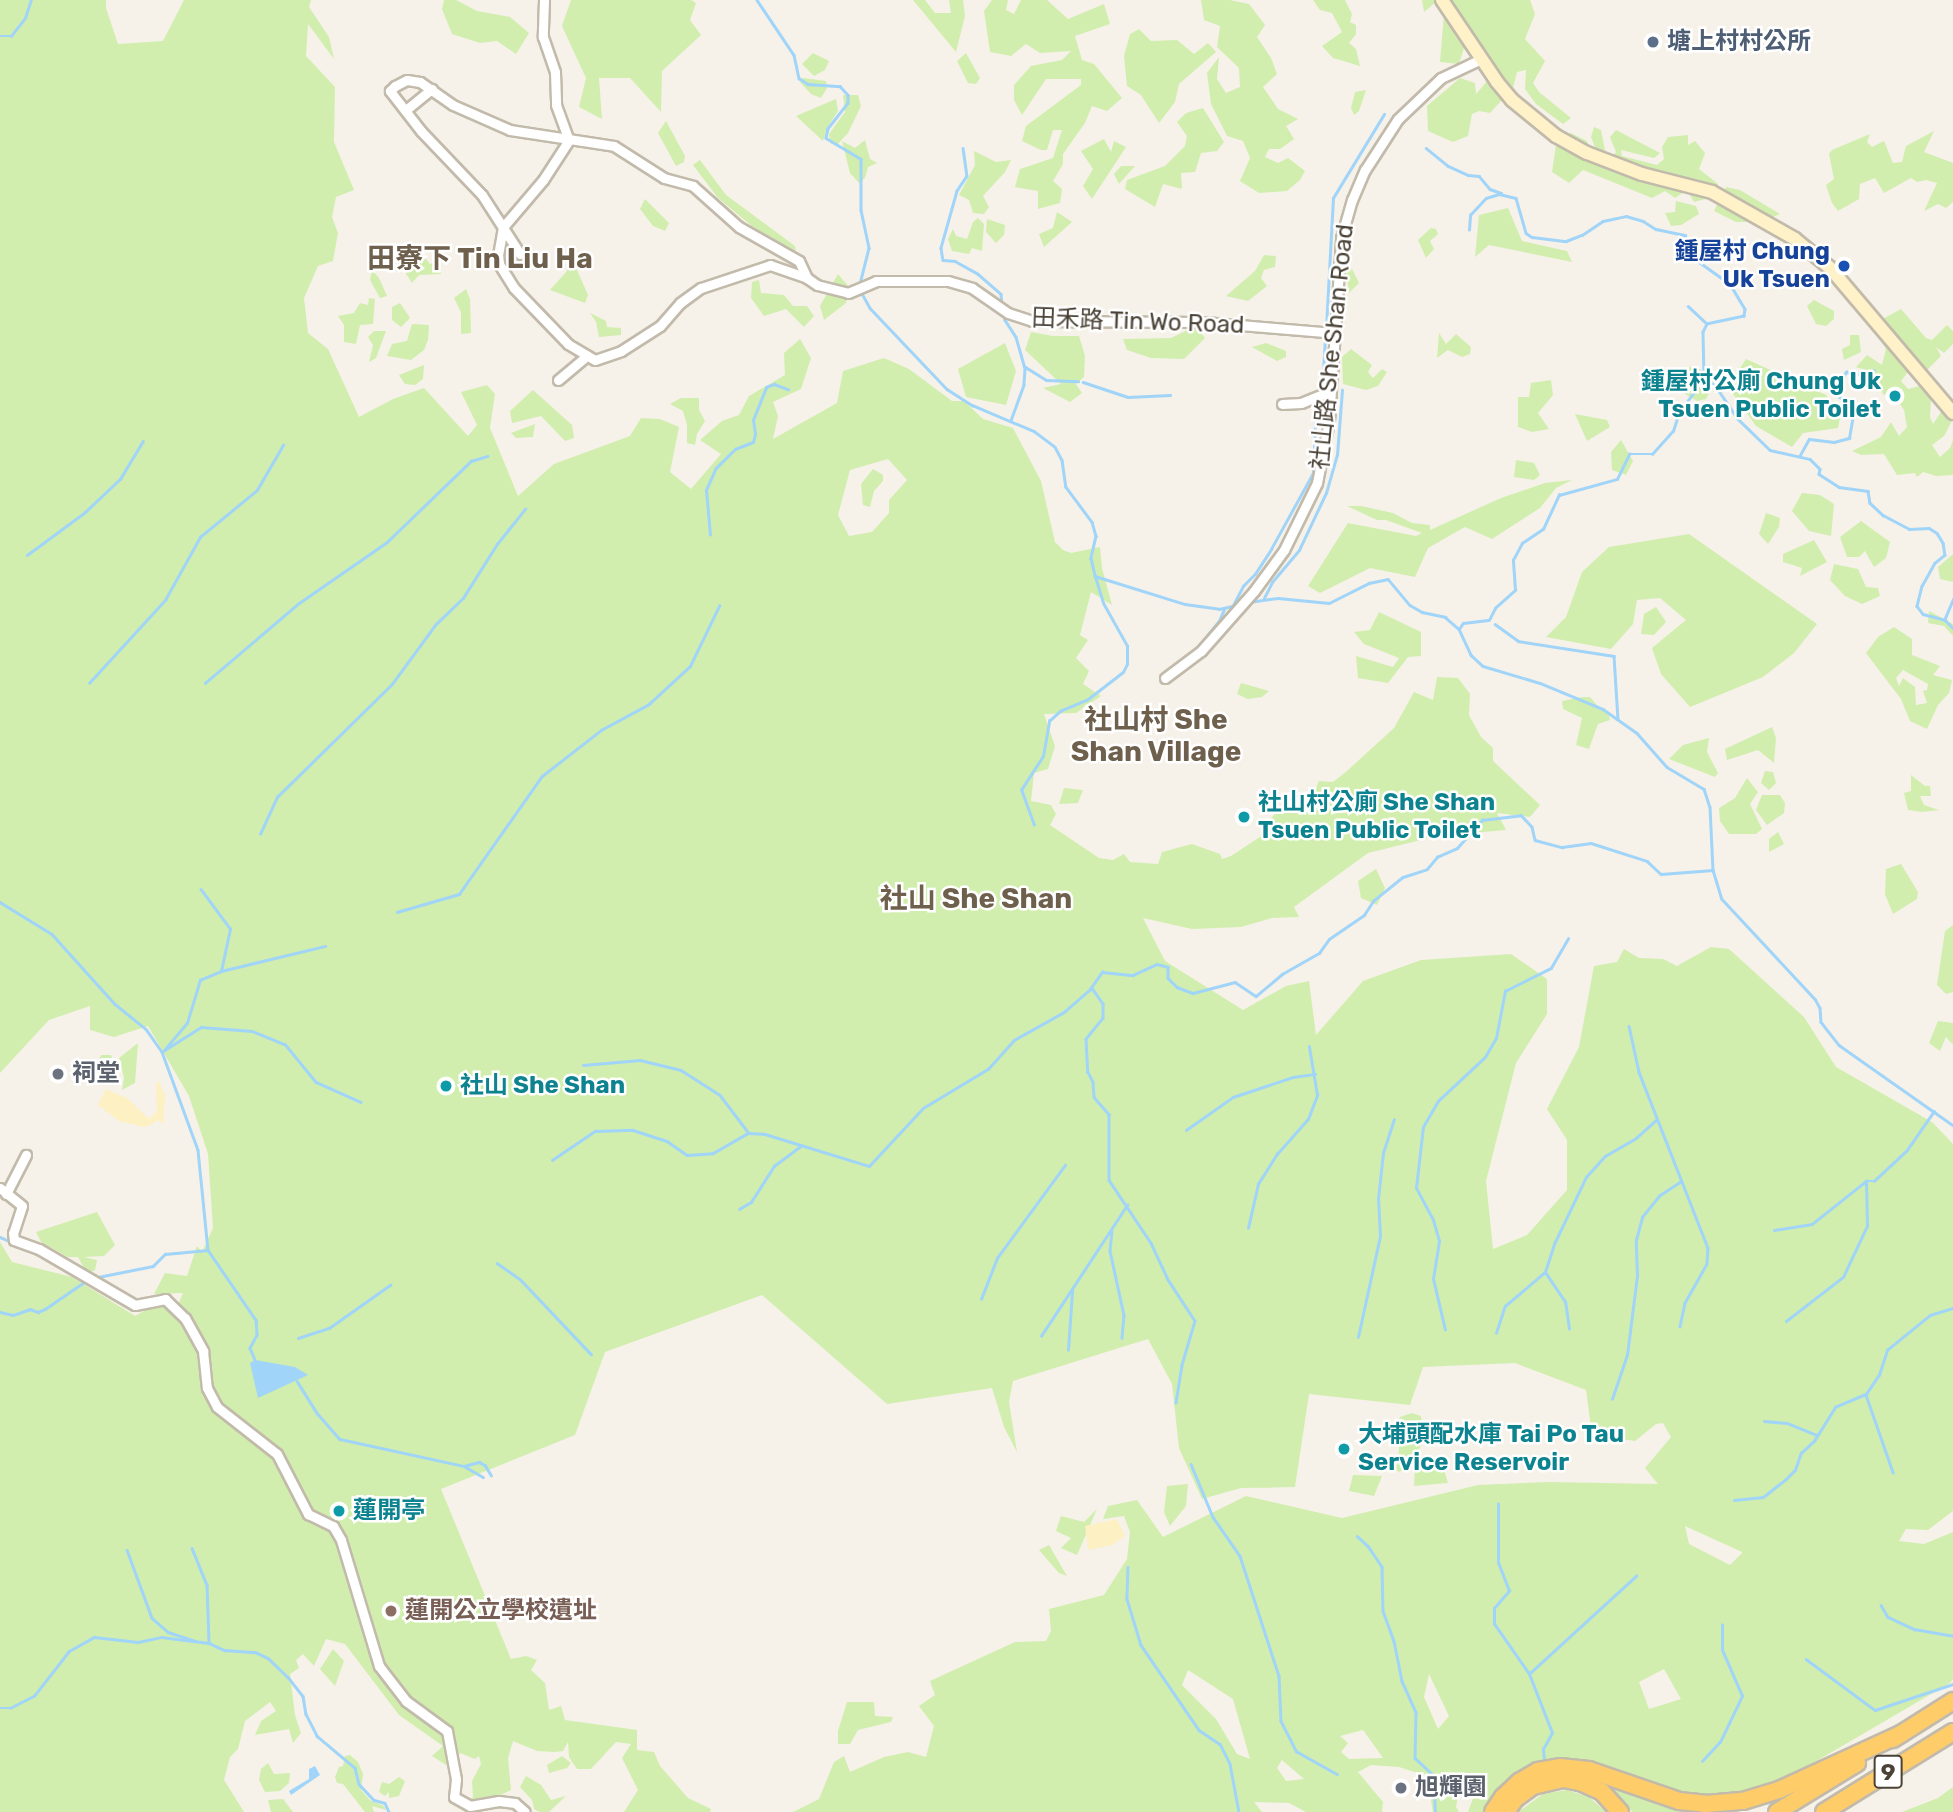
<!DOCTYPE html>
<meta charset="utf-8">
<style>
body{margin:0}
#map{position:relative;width:1953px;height:1812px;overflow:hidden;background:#f6f2e9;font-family:Rubik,"Noto Sans TC",sans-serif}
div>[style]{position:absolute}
.green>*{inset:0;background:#d1eeae}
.sand>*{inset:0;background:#fdf0c2}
.water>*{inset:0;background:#a0d4f8}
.stream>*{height:2.5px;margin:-1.25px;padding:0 1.25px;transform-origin:1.25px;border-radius:1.25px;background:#a0d4f8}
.roads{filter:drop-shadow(2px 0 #c2baaa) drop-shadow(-2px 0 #c2baaa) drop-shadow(0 2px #c2baaa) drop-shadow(0 -2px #c2baaa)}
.minor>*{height:9px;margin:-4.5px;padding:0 4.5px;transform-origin:4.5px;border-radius:4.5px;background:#fff}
.secondary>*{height:12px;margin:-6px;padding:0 6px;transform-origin:6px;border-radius:6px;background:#fff2c9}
.motorway>*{height:16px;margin:-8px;padding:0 8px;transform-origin:8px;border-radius:8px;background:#ffcc6a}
.dots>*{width:19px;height:19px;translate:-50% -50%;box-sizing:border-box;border:4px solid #fff;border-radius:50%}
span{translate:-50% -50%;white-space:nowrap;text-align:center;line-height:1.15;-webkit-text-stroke:5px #fff;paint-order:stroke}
.shield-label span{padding:2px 5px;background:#fff;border:2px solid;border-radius:5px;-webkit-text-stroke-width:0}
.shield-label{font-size:23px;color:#4a4236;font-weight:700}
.service-label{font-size:24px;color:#4e5e75;font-weight:700}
.left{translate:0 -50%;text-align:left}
.transit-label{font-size:24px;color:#164399;font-weight:700}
.right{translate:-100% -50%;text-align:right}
.street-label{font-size:24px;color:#4a4236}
.culture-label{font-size:24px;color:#0d838f;font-weight:700}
.worship-label{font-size:24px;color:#5b616d;font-weight:700}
.education-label{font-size:24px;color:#785e54;font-weight:700}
.quarter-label{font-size:28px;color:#6e604c;font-weight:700}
</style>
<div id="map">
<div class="green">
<div style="clip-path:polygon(evenodd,0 0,106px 0,106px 8px,118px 44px,163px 41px,184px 0,311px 0,309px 7px,329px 37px,334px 59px,308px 24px,306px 56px,335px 87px,334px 142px,354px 190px,336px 197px,332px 217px,338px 233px,333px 261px,318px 266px,304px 298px,308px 333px,328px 349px,359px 417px,393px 399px,424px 388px,468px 436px,477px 425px,461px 392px,487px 385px,495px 394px,490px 428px,518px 496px,554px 464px,630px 436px,641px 418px,660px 419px,679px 427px,670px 472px,691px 489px,721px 454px,700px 440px,722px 421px,739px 415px,749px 396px,785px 375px,784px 353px,800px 339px,811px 358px,801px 389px,773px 402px,778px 416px,773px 439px,837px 403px,843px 371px,884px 358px,909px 369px,952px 401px,964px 401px,983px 419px,1013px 428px,1041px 481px,1055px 542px,1063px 550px,1071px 553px,1100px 547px,1102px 568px,1112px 605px,1091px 592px,1080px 635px,1088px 640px,1076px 658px,1089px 671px,1083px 684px,1101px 696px,1076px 713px,1044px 714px,1055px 746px,1048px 769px,1034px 773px,1031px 801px,1051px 805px,1056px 814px,1050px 825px,1099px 858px,1113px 860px,1124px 854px,1130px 862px,1158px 864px,1162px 852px,1192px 844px,1220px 854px,1222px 859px,1231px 856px,1269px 831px,1266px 823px,1278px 811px,1298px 810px,1311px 800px,1319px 781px,1333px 782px,1347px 771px,1394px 728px,1414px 692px,1433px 700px,1437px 677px,1458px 678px,1470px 694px,1469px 715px,1481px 737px,1493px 748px,1493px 761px,1540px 805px,1530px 817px,1497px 813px,1506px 830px,1437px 836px,1368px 853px,1294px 907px,1299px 917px,1272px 918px,1241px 927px,1192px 929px,1143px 918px,1165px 961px,1243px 1010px,1286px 986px,1309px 981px,1316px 1035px,1363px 981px,1421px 960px,1511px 954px,1547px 979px,1547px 1014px,1516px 1063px,1486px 1181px,1493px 1249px,1527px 1235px,1567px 1190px,1567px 1140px,1547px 1109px,1579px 1047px,1594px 966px,1617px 962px,1624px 949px,1639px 958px,1663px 959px,1677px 966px,1711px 947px,1729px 949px,1804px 1017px,1836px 1067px,1932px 1122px,1953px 1144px,1953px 1511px,1928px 1530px,1906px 1529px,1899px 1541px,1924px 1544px,1953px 1532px,1953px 1679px,1950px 1683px,1784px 1780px,1742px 1794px,1707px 1797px,1680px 1794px,1591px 1763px,1567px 1759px,1543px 1762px,1521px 1771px,1502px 1786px,1485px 1812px,1468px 1812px,1475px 1793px,1460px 1785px,1456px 1807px,1459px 1812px,1433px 1812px,1427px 1776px,1399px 1767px,1371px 1765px,1358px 1772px,1383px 1802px,1382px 1812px,1306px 1812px,1289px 1803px,1254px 1802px,1262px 1812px,793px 1812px,819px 1799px,834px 1762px,844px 1756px,850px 1772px,884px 1757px,908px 1752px,926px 1757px,934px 1726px,919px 1706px,935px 1695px,930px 1681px,1015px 1642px,1046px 1641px,1051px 1631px,1049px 1609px,1104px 1595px,1127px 1559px,1130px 1532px,1124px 1516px,1103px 1519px,1108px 1506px,1137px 1500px,1163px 1537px,1246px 1496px,1342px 1518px,1478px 1485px,1550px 1482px,1658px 1484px,1645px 1468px,1671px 1437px,1663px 1423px,1656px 1424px,1635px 1441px,1592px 1435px,1586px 1390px,1515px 1363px,1423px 1367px,1410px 1405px,1309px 1394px,1295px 1487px,1241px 1488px,1202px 1499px,1179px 1448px,1172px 1384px,1148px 1339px,1013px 1381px,1009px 1402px,1017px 1452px,1004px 1427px,992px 1388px,887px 1404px,762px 1295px,605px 1352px,575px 1435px,441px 1489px,511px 1659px,526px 1656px,537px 1660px,531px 1670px,545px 1683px,549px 1710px,561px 1706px,565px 1720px,637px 1730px,637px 1750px,654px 1752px,660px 1766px,688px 1798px,711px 1809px,710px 1812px,624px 1812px,638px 1790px,622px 1758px,631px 1744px,616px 1742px,591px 1769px,577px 1769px,569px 1757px,568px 1742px,563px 1751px,555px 1752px,537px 1751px,513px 1741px,508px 1758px,511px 1790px,465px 1812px,460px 1808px,473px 1797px,472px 1781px,481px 1764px,479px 1756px,475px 1759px,460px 1753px,446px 1765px,432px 1756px,443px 1746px,399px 1715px,345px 1644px,326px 1639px,314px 1666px,303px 1654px,296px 1660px,299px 1668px,290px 1674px,295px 1715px,301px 1733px,293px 1743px,289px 1729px,255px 1735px,261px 1721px,276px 1711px,270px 1702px,245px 1721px,238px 1749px,230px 1757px,224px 1780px,244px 1812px,0 1812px,0 1242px,12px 1262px,72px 1277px,135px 1316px,148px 1309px,173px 1302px,178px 1305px,183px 1293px,154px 1294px,165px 1273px,187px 1276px,197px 1246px,202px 1252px,213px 1228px,208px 1154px,189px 1096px,148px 1026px,114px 1037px,90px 1030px,90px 1006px,49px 1020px,0 1073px,0 0,888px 459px,907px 480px,889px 500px,889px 513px,872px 532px,849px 536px,838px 515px,850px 470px,888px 459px,0 0,1685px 1526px,1742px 1552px,1742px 1553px,1730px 1565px,1689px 1544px,1685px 1526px,0 0,1664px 1669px,1681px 1699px,1649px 1709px,1639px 1682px,1664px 1669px,0 0,1188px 1670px,1233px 1699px,1250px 1759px,1237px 1754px,1216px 1719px,1182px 1685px,1188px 1670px,0 0,1429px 1674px,1449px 1716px,1438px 1729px,1424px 1697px,1429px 1674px,0 0,1363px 1730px,1383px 1758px,1349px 1759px,1341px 1752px,1348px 1743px,1340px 1736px,1363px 1730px,0 0,1282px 1760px,1304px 1779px,1286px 1781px,1277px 1768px,1282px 1760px)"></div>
<div style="clip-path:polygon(444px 0,456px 0,477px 11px,510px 17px,529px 33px,516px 54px,497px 41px,480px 43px,452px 34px,442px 9px)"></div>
<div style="clip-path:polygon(571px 0,691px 0,696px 3px,690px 20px,701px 35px,662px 71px,661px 112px,630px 78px,599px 78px,602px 119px,579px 107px,586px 78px,562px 26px)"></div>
<div style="clip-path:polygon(913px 0,925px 0,935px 13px,951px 13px,949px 0,963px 0,965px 16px,956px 52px)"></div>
<div style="clip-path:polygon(992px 0,1008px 0,1006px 10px,1014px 14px,1021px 0,1047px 0,1068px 19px,1104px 4px,1110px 24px,1075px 36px,1082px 60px,1094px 64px,1122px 98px,1107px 111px,1092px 106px,1085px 123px,1063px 154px,1063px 164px,1053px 181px,1062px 189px,1060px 203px,1038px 209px,1038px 191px,1015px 187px,1020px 169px,1053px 158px,1062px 130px,1053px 130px,1047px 150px,1041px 150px,1022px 141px,1026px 126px,1081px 85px,1081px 79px,1046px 79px,1022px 115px,1014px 100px,1014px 85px,1031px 66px,1062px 60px,1071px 51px,1040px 53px,1026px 44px,1011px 56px,990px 52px,984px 11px)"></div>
<div style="clip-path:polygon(1201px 0,1230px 0,1249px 4px,1265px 25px,1257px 37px,1271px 58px,1277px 74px,1263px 87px,1278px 109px,1298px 119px,1286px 126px,1294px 139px,1280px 149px,1269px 149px,1265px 157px,1278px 163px,1288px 158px,1305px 171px,1300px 180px,1287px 191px,1259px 193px,1240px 181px,1250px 158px,1243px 141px,1227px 136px,1211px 104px,1207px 73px,1219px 57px,1217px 79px,1226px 93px,1240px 87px,1239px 68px,1217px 47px,1220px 26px,1204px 20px)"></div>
<div style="clip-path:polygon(1313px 0,1345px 0,1352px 14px,1350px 22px,1356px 25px,1356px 34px,1349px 43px,1356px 49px,1360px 66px,1333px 58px,1322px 46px,1342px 32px,1332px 13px,1320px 10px)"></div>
<div style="clip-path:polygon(1422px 0,1530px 0,1535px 14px,1525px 39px,1545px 61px,1533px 83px,1539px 92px,1571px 118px,1563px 124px,1536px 104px,1525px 89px,1526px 70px,1517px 72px,1513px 88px,1490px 113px,1479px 111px,1472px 114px,1468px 136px,1453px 142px,1428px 131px,1427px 106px,1460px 78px,1475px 83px,1476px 94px,1488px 80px,1488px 67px,1468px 35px,1459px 64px,1440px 62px,1444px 14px,1436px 2px,1424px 12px)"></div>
<div style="clip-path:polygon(1139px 29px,1151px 41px,1177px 40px,1194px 54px,1208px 43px,1216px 52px,1179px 84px,1175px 102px,1159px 123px,1141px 95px,1127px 86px,1124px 56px,1130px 34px)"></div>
<div style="clip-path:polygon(813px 53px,829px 61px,825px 70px,814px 76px,802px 64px)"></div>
<div style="clip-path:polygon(966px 53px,980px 78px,976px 84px,968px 83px,957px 61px)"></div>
<div style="clip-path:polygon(803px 78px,826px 81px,827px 88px,821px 98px,811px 94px,800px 82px)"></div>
<div style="clip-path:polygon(1366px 90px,1359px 111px,1354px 115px,1351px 108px,1355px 92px)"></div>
<div style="clip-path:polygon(843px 95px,858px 95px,861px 106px,848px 133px,837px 145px,830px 143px,829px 134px,845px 112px)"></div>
<div style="clip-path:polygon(836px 99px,838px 111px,827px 128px,823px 141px,796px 116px)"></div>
<div style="clip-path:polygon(1203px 108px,1224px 142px,1217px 151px,1201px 153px,1195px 172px,1181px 173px,1182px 189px,1163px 184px,1155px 207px,1125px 189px,1127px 180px,1165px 166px,1185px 146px,1187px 136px,1177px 122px,1186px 113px)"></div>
<div style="clip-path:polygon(666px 121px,685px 156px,684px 162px,676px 166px,658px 133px)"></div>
<div style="clip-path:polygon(1594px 127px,1601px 130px,1606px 156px,1612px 158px,1616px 152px,1610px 137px,1616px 130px,1660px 153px,1654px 158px,1621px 150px,1622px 156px,1657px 165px,1664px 159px,1662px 147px,1668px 137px,1688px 135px,1688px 145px,1695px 141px,1705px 153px,1699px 169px,1718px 184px,1713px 197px,1694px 202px,1687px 190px,1675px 198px,1665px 191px,1652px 198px,1583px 170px,1569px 183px,1552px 172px,1556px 145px,1571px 133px,1587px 141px,1591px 151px,1597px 152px,1591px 137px)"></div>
<div style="clip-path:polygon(1934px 131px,1924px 152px,1953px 163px,1953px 202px,1946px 208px,1938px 204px,1924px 211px,1937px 183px,1926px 180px,1917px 182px,1911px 178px,1884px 193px,1875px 178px,1860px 184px,1859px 199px,1838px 211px,1832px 203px,1826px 185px,1834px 179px,1829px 154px,1832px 150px,1870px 134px,1867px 142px,1872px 147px,1884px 141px,1893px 163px,1902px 162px,1906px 146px)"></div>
<div style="clip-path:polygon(1104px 139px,1111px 152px,1114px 141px,1126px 147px,1092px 199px,1083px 186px,1093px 169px,1081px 151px)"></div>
<div style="clip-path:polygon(865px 140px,870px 159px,877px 163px,868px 167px,865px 178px,859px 183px,850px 173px,842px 141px,855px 148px)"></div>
<div style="clip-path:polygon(974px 151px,996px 162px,1011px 160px,1005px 172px,983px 196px,989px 207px,984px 214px,973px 213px,969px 200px,959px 195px,975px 165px)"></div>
<div style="clip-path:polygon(700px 160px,726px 195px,795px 246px,796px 251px,753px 227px,718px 198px,693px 165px)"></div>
<div style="clip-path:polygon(1121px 166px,1135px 166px,1119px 184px,1114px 174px)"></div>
<div style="clip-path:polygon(1726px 187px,1740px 190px,1780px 214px,1761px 222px,1736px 222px,1714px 211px)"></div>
<div style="clip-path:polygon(645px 199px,669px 223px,665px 231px,653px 226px,640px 209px)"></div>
<div style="clip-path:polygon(1676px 201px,1696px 206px,1699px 214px,1681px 225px,1671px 226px,1665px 213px,1675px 212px)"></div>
<div style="clip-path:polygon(1508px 208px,1522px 241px,1567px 251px,1572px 262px,1489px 245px,1475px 257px,1479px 215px)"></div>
<div style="clip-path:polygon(1057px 212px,1072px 222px,1044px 247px,1039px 234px,1053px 228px)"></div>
<div style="clip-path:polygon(978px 218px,984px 224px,982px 251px,972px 248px,969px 254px,952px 251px,948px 239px,953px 229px,956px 236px,967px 239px,973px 222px)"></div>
<div style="clip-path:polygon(987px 219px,1005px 225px,1004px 235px,996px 243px,986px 232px)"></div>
<div style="clip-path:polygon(1431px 228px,1436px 229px,1438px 234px,1430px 241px,1434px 249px,1426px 258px,1418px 240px)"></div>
<div style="clip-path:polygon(408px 253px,423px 255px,430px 264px,440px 261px,441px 274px,419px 275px,412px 283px,405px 272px)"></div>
<div style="clip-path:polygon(1264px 255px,1276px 256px,1275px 267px,1264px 270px,1261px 278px,1267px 286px,1248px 301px,1226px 296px,1255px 271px)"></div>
<div style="clip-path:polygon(567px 261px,577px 270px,588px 295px,585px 303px,550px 290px,567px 271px)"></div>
<div style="clip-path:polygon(1348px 261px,1359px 283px,1349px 293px,1346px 270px)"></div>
<div style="clip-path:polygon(372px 270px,379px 278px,387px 296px,380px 298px,370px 280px)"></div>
<div style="clip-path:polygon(838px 274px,850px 288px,846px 303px,824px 320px,820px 306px)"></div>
<div style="clip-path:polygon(759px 280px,761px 293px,784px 295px,793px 306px,807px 306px,814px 316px,804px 327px,786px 309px,764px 316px,751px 298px,752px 282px)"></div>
<div style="clip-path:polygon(466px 289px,470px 299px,471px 333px,461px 334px,461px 312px,454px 298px)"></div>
<div style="clip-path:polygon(369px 298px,375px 299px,373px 324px,360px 325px,356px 344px,344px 342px,344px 325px,338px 316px,354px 313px,360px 303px,368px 305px)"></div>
<div style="clip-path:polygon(1814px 300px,1834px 311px,1834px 319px,1826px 326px,1816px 324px,1807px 306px)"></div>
<div style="clip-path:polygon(400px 303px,410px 318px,401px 327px,392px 320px,392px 307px)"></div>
<div style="clip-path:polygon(1901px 309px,1926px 338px,1932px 340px,1947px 325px,1953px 331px,1953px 344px,1944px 353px,1936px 347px,1941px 356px,1927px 370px,1918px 359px,1901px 381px,1908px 389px,1919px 386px,1931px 399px,1930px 417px,1933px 424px,1943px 409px,1953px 419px,1944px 436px,1932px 445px,1940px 457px,1950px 448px,1953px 440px,1953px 475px,1936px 476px,1923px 472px,1917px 477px,1915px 473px,1897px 475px,1884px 454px,1861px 455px,1852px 451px,1881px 437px,1891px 422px,1899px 436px,1907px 427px,1904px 410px,1891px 391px,1884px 395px,1865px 370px,1856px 367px,1867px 355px,1882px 365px,1886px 349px,1874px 331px,1879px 321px)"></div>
<div style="clip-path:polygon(590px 313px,606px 321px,607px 327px,621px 328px,621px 335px,599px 337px,596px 322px)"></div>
<div style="clip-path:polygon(412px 324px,429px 325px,428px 340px,424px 350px,411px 360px,387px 356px,392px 344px,407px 341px)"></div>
<div style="clip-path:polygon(1196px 326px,1205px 338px,1184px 359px,1151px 358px,1127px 350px,1123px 339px,1171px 338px)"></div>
<div style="clip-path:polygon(374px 331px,386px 331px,376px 358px,369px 362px,373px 345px,368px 337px)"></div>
<div style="clip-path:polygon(1031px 332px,1053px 336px,1079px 336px,1085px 356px,1084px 377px,1076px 384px,1082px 393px,1070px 402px,1043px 388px,1061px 384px,1025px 350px)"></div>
<div style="clip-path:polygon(1439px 333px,1446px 344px,1456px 334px,1471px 347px,1470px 354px,1462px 357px,1448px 350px,1437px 358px)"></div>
<div style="clip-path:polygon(1850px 335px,1859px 335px,1861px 352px,1844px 360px,1842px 349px,1850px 345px)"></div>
<div style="clip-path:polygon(1005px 343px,1016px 371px,1006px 405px,966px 397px,958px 369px)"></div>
<div style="clip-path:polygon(1266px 343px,1286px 351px,1286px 357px,1277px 361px,1252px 347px)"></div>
<div style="clip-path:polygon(1351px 349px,1372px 365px,1368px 372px,1373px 378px,1382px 369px,1387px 372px,1378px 386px,1366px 390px,1343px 384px,1342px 357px)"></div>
<div style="clip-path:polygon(1746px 359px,1826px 395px,1840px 418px,1838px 428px,1803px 433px,1792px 447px,1756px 426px,1728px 387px)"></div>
<div style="clip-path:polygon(424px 365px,423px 379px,415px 385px,405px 384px,399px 375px)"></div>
<div style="clip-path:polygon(1691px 366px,1717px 376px,1706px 399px,1697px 401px,1680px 391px,1675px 378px)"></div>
<div style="clip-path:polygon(1551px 380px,1553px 395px,1538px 413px,1549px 429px,1532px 432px,1518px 427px,1518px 397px,1529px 397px,1531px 383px)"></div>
<div style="clip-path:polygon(533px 390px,572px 425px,574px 438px,565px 441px,541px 416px,512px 423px,510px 411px)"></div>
<div style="clip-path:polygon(681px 398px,699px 398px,699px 410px,705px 421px,697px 434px,695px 445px,687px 443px,687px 425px,683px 411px,670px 404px)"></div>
<div style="clip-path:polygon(1575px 414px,1607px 420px,1610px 427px,1587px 441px)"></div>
<div style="clip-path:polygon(535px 424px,533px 437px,516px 438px,511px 433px)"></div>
<div style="clip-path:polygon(1621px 440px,1633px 461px,1626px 475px,1612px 470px,1611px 452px)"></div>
<div style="clip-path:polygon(1516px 460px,1534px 463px,1540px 475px,1534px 480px,1514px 477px)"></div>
<div style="clip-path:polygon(873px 469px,883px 475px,883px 481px,874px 491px,870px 507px,863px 505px,861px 484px)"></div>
<div style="clip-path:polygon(1572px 480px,1556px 488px,1540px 508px,1492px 539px,1465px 527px,1428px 548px,1415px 577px,1370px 568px,1320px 593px,1308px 586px,1348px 523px,1416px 536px,1422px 533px,1386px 520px,1377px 520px,1347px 506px,1361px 506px,1393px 513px,1412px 523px,1430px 525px,1430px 530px,1501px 498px,1545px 483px)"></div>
<div style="clip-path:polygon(1802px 493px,1820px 495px,1834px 504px,1831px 536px,1809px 531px,1792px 511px)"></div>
<div style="clip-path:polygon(1766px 513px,1780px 518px,1779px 527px,1768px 544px,1759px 534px)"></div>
<div style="clip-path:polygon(1861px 521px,1890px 542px,1886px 558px,1874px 567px,1865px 551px,1859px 557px,1847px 557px,1840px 537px)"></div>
<div style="clip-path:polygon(1689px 534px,1817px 624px,1794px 653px,1763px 677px,1690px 707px,1661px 674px,1652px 648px,1686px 620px,1660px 598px,1637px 600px,1633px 624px,1611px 649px,1546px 637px,1566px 617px,1582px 572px,1609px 547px)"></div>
<div style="clip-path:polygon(1814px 540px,1827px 562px,1800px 576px,1802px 568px,1783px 562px,1783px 554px)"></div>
<div style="clip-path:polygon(1953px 554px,1953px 582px,1940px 579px,1938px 567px)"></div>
<div style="clip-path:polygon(1834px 564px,1858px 569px,1866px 587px,1878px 588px,1880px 596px,1862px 604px,1845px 596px,1830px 580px)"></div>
<div style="clip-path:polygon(1656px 607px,1666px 622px,1654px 635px,1641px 634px,1644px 614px)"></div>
<div style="clip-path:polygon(1929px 611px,1953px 624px,1953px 636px,1944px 626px,1928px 623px)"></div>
<div style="clip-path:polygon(1379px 612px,1421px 632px,1421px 656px,1408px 657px,1388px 683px,1358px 678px,1356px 656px,1393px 667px,1399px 658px,1364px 644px,1354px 632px,1370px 630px)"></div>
<div style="clip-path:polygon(evenodd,1894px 627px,1912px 639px,1912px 655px,1940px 666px,1933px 675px,1952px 680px,1949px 693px,1938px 705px,1927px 729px,1910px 721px,1901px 699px,1866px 653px,1878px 637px,1894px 627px,1903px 670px,1928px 684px,1927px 690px,1923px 691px,1927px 703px,1916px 705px,1915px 687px,1903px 678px,1899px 686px,1896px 678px,1903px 670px)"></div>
<div style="clip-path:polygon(1241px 683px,1269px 691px,1262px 697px,1248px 699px,1237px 694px)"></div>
<div style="clip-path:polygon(1583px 697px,1590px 697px,1601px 710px,1608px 711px,1610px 720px,1598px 724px,1589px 749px,1576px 745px,1582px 718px,1563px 709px,1562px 701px)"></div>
<div style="clip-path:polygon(1772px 727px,1776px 738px,1774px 763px,1758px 750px,1727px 760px,1725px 749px)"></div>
<div style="clip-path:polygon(1709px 738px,1707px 752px,1718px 773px,1715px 777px,1669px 759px,1683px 745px)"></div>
<div style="clip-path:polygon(1765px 771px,1773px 772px,1776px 783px,1769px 790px,1761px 783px)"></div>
<div style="clip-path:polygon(1911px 775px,1925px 786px,1930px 786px,1931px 796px,1920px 796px,1924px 805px,1939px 810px,1922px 812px,1908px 810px,1904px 793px,1911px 791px)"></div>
<div style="clip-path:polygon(1747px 778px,1758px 792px,1750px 804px,1762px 829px,1756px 834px,1729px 834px,1720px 821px,1719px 808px,1735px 798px)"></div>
<div style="clip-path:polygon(1064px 788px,1083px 790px,1078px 803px,1059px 804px)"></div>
<div style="clip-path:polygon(1762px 795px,1780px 795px,1785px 803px,1784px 813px,1767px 825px,1756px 810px)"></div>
<div style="clip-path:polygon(1778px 832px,1784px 844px,1769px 852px,1769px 839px)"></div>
<div style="clip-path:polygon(1901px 864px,1918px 892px,1917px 899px,1893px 914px,1885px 894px,1886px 869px)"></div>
<div style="clip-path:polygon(1376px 869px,1385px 888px,1377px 905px,1361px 898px,1358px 881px)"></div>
<div style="clip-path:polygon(1953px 925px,1953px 992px,1946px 994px,1937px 985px,1945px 931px)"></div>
<div style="clip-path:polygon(1938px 1021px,1953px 1023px,1953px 1045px,1946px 1037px,1940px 1051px,1929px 1043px)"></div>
<div style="clip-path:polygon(138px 1043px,135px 1083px,122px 1090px,124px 1078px,119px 1058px)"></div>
<div style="clip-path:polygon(101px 1055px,111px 1055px,113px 1060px,101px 1074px,94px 1072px)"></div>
<div style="clip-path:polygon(97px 1212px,115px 1245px,104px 1256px,84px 1257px,97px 1260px,95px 1270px,87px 1274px,78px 1257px,68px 1257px,41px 1242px,36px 1232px)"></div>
<div style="clip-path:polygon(1412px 1413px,1421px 1416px,1424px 1437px,1413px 1465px,1399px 1472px,1393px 1467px,1398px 1464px,1399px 1447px,1406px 1439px,1398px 1422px,1400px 1417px)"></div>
<div style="clip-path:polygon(1435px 1463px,1444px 1470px,1448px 1483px,1414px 1486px,1415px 1468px)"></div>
<div style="clip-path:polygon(1353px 1475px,1382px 1476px,1374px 1496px,1349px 1491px)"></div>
<div style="clip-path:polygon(1188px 1484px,1186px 1506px,1170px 1526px,1164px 1512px,1167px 1486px)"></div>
<div style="clip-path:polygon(1097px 1509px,1077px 1555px,1061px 1548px,1071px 1538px,1056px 1531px,1061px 1516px,1084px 1522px)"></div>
<div style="clip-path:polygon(1049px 1545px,1067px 1576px,1059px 1573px,1039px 1550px)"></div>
<div style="clip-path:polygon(333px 1649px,344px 1661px,335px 1686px,320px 1669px)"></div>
<div style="clip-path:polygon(847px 1702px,874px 1702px,875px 1716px,893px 1717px,891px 1722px,858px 1730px,850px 1744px,838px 1744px,838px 1731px)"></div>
<div style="clip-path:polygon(350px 1755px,358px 1762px,363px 1774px,361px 1790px,371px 1801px,384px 1806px,386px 1810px,372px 1806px,374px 1812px,365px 1812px,343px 1784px,337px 1783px,335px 1777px,339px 1767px,343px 1766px,345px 1756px)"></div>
<div style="clip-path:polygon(562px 1756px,571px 1763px,567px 1768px,549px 1773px,547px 1765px)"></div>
<div style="clip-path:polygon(268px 1763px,274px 1774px,290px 1773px,289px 1783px,280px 1791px,265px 1792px,259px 1780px,261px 1769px)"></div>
<div style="clip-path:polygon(526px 1776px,541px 1785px,551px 1800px,566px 1796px,549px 1812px,539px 1812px,534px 1809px,532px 1800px,520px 1787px)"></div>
<div style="clip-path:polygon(399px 1777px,405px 1781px,399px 1796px,389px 1798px,389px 1792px,385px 1796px,379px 1792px,382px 1782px,389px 1784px)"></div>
<div style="clip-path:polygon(1611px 1786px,1679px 1808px,1710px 1811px,1740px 1809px,1735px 1812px,1632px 1812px)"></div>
<div style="clip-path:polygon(1953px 1787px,1953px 1812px,1902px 1812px,1938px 1798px)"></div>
<div style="clip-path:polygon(1567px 1790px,1589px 1797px,1606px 1812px,1518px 1812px,1543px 1794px)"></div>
<div style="clip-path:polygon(283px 1799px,293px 1812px,271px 1812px,268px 1800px)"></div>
</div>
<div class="sand">
<div style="clip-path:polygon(159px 1081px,165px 1096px,163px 1124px,157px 1120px,151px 1125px,144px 1127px,119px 1121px,98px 1105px,106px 1089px,127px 1098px,149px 1119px,157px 1111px,156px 1085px)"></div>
<div style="clip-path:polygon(1117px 1519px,1125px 1536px,1112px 1545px,1088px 1550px,1085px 1526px)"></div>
</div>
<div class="water">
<div style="clip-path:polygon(255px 1360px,295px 1367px,308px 1375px,258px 1398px,250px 1363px)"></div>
<div style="clip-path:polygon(315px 1766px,320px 1775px,291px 1795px,289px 1791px,309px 1779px,309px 1769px)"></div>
</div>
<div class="stream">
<div style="left:757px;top:0;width:66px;rotate:56.1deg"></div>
<div style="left:794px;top:55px;width:24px;rotate:78deg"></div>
<div style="left:799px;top:78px;width:11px;rotate:34deg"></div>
<div style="left:808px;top:84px;width:32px;rotate:4deg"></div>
<div style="left:840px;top:86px;width:12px;rotate:48deg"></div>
<div style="left:848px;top:95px;width:8px;rotate:90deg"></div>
<div style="left:848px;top:103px;width:33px;rotate:128deg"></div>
<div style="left:828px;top:129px;width:9px;rotate:103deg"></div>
<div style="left:826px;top:138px;width:41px;rotate:31deg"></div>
<div style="left:861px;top:159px;width:51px;rotate:90deg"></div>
<div style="left:861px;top:210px;width:39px;rotate:78deg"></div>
<div style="left:869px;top:248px;width:41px;rotate:104deg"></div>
<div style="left:859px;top:288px;width:23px;rotate:61deg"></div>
<div style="left:870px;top:308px;width:112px;rotate:46.5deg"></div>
<div style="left:947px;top:389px;width:30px;rotate:33deg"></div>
<div style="left:972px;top:405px;width:67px;rotate:22.8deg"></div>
<div style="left:1034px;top:431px;width:26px;rotate:37deg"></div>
<div style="left:1055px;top:447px;width:15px;rotate:62deg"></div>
<div style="left:1062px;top:460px;width:27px;rotate:82deg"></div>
<div style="left:1066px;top:487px;width:44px;rotate:53.4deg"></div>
<div style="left:1092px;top:522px;width:15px;rotate:74deg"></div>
<div style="left:1096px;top:536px;width:23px;rotate:103deg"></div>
<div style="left:1091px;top:558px;width:18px;rotate:77deg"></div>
<div style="left:1095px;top:576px;width:94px;rotate:17.3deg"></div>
<div style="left:1185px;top:604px;width:34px;rotate:8deg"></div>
<div style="left:1219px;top:609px;width:22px;rotate:-13deg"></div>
<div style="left:0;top:36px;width:11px"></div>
<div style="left:11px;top:36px;width:23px;rotate:-52deg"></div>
<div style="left:25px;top:18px;width:19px;rotate:-72deg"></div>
<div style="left:963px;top:148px;width:28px;rotate:82deg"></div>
<div style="left:967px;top:176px;width:18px;rotate:124deg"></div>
<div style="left:957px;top:191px;width:59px;rotate:105.7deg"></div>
<div style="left:941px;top:248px;width:12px;rotate:81deg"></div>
<div style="left:943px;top:260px;width:12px;rotate:5deg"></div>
<div style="left:955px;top:261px;width:26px;rotate:29deg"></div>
<div style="left:978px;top:274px;width:30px;rotate:41deg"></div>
<div style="left:1001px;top:294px;width:12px;rotate:85deg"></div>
<div style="left:1426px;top:148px;width:28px;rotate:39deg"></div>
<div style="left:1448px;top:166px;width:22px;rotate:24deg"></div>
<div style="left:1468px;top:175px;width:11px;rotate:5deg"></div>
<div style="left:1479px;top:176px;width:17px;rotate:50deg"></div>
<div style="left:1490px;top:189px;width:12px;rotate:20deg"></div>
<div style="left:1469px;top:230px;width:15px;rotate:-86deg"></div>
<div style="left:1470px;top:215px;width:23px;rotate:-47deg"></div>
<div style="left:1486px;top:198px;width:14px;rotate:-17deg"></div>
<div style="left:1499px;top:194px;width:17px;rotate:13deg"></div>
<div style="left:1516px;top:198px;width:36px;rotate:74deg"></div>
<div style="left:1526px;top:233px;width:7px;rotate:34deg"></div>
<div style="left:1532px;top:237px;width:34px;rotate:7deg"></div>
<div style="left:1566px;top:241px;width:17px;rotate:-21deg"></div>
<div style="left:1582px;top:235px;width:25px;rotate:-34deg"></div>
<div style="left:1603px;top:221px;width:24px;rotate:-12deg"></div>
<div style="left:1626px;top:216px;width:18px;rotate:16deg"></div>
<div style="left:1643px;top:221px;width:15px;rotate:32deg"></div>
<div style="left:1656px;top:229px;width:30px;rotate:12deg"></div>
<div style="left:1685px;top:235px;width:19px;rotate:81deg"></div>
<div style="left:1688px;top:254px;width:52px;rotate:35.5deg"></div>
<div style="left:1730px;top:284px;width:29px;rotate:59deg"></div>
<div style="left:1745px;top:309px;width:7px;rotate:98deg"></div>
<div style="left:1744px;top:316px;width:38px;rotate:168deg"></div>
<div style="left:1707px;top:324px;width:9px;rotate:117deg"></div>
<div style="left:1703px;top:332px;width:47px;rotate:88.8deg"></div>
<div style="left:1704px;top:379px;width:27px;rotate:126deg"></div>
<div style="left:1688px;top:306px;width:25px;rotate:43deg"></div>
<div style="left:1004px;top:312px;width:8px;rotate:83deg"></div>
<div style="left:1005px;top:320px;width:20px;rotate:57deg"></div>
<div style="left:1016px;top:337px;width:33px;rotate:74deg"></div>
<div style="left:1025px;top:369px;width:16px;rotate:94deg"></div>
<div style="left:1024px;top:385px;width:38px;rotate:110deg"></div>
<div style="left:1326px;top:327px;width:129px;rotate:-86.9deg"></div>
<div style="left:1333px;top:198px;width:98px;rotate:-58.7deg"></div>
<div style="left:1024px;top:366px;width:26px;rotate:32deg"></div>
<div style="left:1046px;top:380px;width:32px;rotate:2deg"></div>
<div style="left:1704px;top:379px;width:13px;rotate:29deg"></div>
<div style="left:1715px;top:385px;width:40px;rotate:56deg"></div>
<div style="left:1737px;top:418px;width:46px;rotate:44.1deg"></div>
<div style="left:1770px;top:450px;width:41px;rotate:12.7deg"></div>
<div style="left:1810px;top:459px;width:14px;rotate:45deg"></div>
<div style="left:1820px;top:469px;width:5px;rotate:101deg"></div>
<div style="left:1819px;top:474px;width:24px;rotate:33deg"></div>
<div style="left:1839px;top:487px;width:29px;rotate:8deg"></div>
<div style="left:1868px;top:491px;width:12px;rotate:81deg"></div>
<div style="left:1870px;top:503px;width:18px;rotate:43deg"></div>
<div style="left:1883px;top:515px;width:30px;rotate:28deg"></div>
<div style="left:1909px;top:529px;width:20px;rotate:-3deg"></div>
<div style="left:1929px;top:528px;width:9px;rotate:32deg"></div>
<div style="left:1937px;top:533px;width:12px;rotate:59deg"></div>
<div style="left:1943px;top:543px;width:12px;rotate:81deg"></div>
<div style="left:1945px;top:555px;width:13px;rotate:141deg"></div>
<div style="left:1935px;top:563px;width:26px;rotate:119deg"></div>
<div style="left:1922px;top:586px;width:21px;rotate:104deg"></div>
<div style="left:1917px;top:606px;width:10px;rotate:53deg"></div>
<div style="left:1923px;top:614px;width:23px;rotate:15deg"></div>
<div style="left:1945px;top:620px;width:11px;rotate:45deg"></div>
<div style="left:1083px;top:382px;width:47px;rotate:18.4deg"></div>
<div style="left:1128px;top:397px;width:42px;rotate:-2.7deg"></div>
<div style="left:1322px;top:388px;width:50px;rotate:-86.6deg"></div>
<div style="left:1800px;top:455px;width:18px;rotate:-61deg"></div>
<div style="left:1809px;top:439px;width:25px;rotate:7deg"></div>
<div style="left:1834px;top:442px;width:16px;rotate:-15deg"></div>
<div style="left:1849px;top:438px;width:28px;rotate:-80deg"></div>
<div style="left:1854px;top:410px;width:20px;rotate:-139deg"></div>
<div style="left:1839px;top:397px;width:23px;rotate:-77deg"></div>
<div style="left:1844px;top:375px;width:4px;rotate:-56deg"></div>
<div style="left:1846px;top:372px;width:20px;rotate:9deg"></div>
<div style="left:1866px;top:375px;width:9px;rotate:-32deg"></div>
<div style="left:710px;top:535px;width:45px;rotate:-95.1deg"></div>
<div style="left:706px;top:490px;width:24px;rotate:-66deg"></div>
<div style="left:716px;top:468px;width:27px;rotate:-45deg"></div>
<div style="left:735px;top:449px;width:19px;rotate:-21deg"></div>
<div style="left:753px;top:442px;width:8px;rotate:-76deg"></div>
<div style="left:755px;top:434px;width:14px;rotate:-98deg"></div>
<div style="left:753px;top:420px;width:35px;rotate:-68deg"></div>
<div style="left:766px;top:387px;width:9px;rotate:-21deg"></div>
<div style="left:774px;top:384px;width:15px;rotate:20deg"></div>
<div style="left:27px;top:555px;width:71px;rotate:-36.4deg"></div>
<div style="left:84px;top:513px;width:50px;rotate:-43.4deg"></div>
<div style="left:120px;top:479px;width:44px;rotate:-58.8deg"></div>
<div style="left:1264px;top:598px;width:18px;rotate:-63deg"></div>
<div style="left:1272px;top:582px;width:42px;rotate:-49.8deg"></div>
<div style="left:1299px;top:550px;width:63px;rotate:-64.7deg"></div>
<div style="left:1326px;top:493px;width:40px;rotate:-74deg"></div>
<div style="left:1337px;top:455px;width:65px;rotate:-85.6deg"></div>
<div style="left:1249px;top:602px;width:29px;rotate:-8deg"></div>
<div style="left:1278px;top:598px;width:51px;rotate:5.6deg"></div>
<div style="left:1329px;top:603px;width:45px;rotate:-26.6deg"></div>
<div style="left:1369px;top:583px;width:19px;rotate:-12deg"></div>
<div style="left:1388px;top:579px;width:34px;rotate:50deg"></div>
<div style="left:1410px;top:605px;width:14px;rotate:30deg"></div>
<div style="left:1422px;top:612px;width:24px;rotate:12deg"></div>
<div style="left:1445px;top:617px;width:18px;rotate:41deg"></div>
<div style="left:1459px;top:629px;width:29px;rotate:65deg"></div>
<div style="left:1471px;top:655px;width:16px;rotate:43deg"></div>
<div style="left:1483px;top:666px;width:59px;rotate:16.6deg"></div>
<div style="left:1540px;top:683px;width:68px;rotate:22.4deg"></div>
<div style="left:1603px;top:709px;width:42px;rotate:35.2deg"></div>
<div style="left:1637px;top:733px;width:45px;rotate:48.6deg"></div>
<div style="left:1667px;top:767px;width:43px;rotate:30.7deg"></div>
<div style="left:1704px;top:789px;width:19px;rotate:72deg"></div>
<div style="left:1710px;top:807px;width:63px;rotate:87.3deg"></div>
<div style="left:1713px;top:870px;width:30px;rotate:73deg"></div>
<div style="left:1722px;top:899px;width:137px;rotate:47.1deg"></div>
<div style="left:1815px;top:999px;width:10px;rotate:61deg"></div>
<div style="left:1820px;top:1008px;width:14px;rotate:86deg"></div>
<div style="left:1821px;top:1022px;width:29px;rotate:52deg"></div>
<div style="left:1839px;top:1045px;width:139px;rotate:35.1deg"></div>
<div style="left:1233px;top:605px;width:21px;rotate:-62deg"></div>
<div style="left:1243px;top:586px;width:17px;rotate:-45deg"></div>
<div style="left:1255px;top:574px;width:30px;rotate:-57deg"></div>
<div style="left:1271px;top:549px;width:87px;rotate:-61.1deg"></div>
<div style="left:1313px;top:473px;width:52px;rotate:-87.8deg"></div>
<div style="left:1315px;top:421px;width:23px;rotate:-75deg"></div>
<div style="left:1945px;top:618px;width:21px;rotate:-67deg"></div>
<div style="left:1489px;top:620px;width:13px;rotate:-63deg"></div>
<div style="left:1495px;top:608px;width:27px;rotate:-42deg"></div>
<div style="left:1515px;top:590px;width:30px;rotate:-94deg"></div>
<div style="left:1513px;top:560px;width:19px;rotate:-62deg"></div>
<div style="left:1522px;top:543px;width:25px;rotate:-34deg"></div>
<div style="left:1543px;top:529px;width:38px;rotate:-65deg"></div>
<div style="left:1559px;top:495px;width:60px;rotate:-15.4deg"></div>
<div style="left:1617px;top:479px;width:28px;rotate:-64deg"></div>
<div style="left:1629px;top:454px;width:23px"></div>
<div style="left:1652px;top:454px;width:31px;rotate:-48deg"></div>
<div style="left:1673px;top:431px;width:22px;rotate:-72deg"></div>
<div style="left:1495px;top:624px;width:29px;rotate:36deg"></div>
<div style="left:1518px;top:641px;width:97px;rotate:8.9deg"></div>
<div style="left:1614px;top:656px;width:63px;rotate:86.4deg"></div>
<div style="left:1459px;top:629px;width:7px;rotate:-56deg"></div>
<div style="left:1463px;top:623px;width:25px;rotate:-7deg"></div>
<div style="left:1197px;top:648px;width:35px;rotate:-51deg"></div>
<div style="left:1219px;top:621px;width:13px;rotate:-67deg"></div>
<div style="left:89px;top:683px;width:113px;rotate:-47.5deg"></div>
<div style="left:165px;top:600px;width:72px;rotate:-60.9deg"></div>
<div style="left:200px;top:537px;width:74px;rotate:-39.5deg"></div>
<div style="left:257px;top:490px;width:52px;rotate:-60deg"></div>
<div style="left:205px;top:683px;width:123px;rotate:-40.4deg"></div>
<div style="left:299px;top:603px;width:107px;rotate:-34.7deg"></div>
<div style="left:387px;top:542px;width:117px;rotate:-44deg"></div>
<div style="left:471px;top:461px;width:17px;rotate:-17deg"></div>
<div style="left:1034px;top:825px;width:37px;rotate:-110deg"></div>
<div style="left:1021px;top:790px;width:40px;rotate:-57.1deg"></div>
<div style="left:1043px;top:756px;width:36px;rotate:-80deg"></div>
<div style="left:1049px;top:721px;width:15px;rotate:-42deg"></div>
<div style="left:1060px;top:711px;width:30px;rotate:-23deg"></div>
<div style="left:1088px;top:699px;width:44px;rotate:-37.6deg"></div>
<div style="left:1123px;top:672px;width:9px;rotate:-63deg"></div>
<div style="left:1127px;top:664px;width:18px;rotate:-90deg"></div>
<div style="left:1127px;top:646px;width:49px;rotate:-119.2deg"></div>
<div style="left:1103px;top:603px;width:28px;rotate:-107deg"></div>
<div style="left:260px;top:834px;width:41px;rotate:-65.3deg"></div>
<div style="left:277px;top:797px;width:161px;rotate:-44.5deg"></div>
<div style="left:392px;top:684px;width:73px;rotate:-53.9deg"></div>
<div style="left:435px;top:625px;width:39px;rotate:-44deg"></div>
<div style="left:463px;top:598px;width:64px;rotate:-57.8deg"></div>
<div style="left:497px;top:544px;width:45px;rotate:-51.3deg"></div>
<div style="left:0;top:902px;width:61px;rotate:31.6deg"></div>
<div style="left:52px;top:934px;width:94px;rotate:48deg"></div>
<div style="left:115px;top:1004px;width:40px;rotate:39deg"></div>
<div style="left:146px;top:1029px;width:28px;rotate:55deg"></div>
<div style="left:162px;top:1052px;width:104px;rotate:69.8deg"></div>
<div style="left:198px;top:1150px;width:100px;rotate:84.3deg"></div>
<div style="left:208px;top:1250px;width:85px;rotate:55.6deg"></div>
<div style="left:256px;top:1320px;width:15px;rotate:86deg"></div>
<div style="left:257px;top:1335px;width:15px;rotate:118deg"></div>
<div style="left:250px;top:1348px;width:13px;rotate:67deg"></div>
<div style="left:397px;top:912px;width:65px;rotate:-16.2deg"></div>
<div style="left:459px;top:894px;width:144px;rotate:-54.9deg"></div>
<div style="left:542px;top:776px;width:75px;rotate:-37.9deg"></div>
<div style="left:601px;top:730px;width:55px;rotate:-28.4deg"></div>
<div style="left:649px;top:704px;width:56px;rotate:-42.8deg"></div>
<div style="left:690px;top:666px;width:67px;rotate:-64.2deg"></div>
<div style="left:221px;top:971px;width:107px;rotate:-13.5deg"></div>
<div style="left:1092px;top:988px;width:19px;rotate:55deg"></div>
<div style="left:1103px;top:1004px;width:14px;rotate:90deg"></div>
<div style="left:1103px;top:1018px;width:27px;rotate:129deg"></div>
<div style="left:1086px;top:1039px;width:33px;rotate:87deg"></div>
<div style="left:1088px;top:1072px;width:11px;rotate:63deg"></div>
<div style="left:1093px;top:1082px;width:15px;rotate:86deg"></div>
<div style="left:1094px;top:1097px;width:23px;rotate:49deg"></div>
<div style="left:1109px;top:1114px;width:66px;rotate:90deg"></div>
<div style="left:1109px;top:1180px;width:76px;rotate:56.3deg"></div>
<div style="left:1151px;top:1243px;width:38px;rotate:65deg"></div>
<div style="left:1167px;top:1278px;width:51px;rotate:56.9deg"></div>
<div style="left:1195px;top:1321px;width:46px;rotate:106.5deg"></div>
<div style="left:1182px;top:1365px;width:38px;rotate:99deg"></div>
<div style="left:1629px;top:1026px;width:47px;rotate:77.7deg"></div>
<div style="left:1639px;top:1072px;width:189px;rotate:68.6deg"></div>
<div style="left:1708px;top:1248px;width:16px;rotate:94deg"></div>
<div style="left:1707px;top:1264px;width:45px;rotate:119.4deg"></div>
<div style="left:1685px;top:1303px;width:24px;rotate:102deg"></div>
<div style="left:165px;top:1049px;width:34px;rotate:-50deg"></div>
<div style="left:187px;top:1023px;width:45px;rotate:-73.2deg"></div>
<div style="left:200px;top:980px;width:23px;rotate:-23deg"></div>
<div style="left:221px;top:971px;width:43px;rotate:-77.9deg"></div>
<div style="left:230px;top:929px;width:49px;rotate:-126.6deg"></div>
<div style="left:163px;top:1051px;width:45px;rotate:-32.3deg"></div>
<div style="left:201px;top:1027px;width:51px;rotate:4.5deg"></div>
<div style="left:252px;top:1031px;width:35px;rotate:22deg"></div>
<div style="left:285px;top:1044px;width:49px;rotate:50.8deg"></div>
<div style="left:316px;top:1082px;width:49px;rotate:24deg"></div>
<div style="left:583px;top:1065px;width:57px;rotate:-5deg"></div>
<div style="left:640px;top:1060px;width:42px;rotate:13.7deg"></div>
<div style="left:681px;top:1070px;width:46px;rotate:32.7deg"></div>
<div style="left:720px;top:1095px;width:46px;rotate:52.9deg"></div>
<div style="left:1186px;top:1130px;width:57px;rotate:-35.1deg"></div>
<div style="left:1233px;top:1097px;width:63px;rotate:-18.4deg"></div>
<div style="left:1293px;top:1077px;width:22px;rotate:-8deg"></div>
<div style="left:552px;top:1160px;width:52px;rotate:-34deg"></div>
<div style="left:595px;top:1131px;width:38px;rotate:-2deg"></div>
<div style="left:633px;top:1130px;width:36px;rotate:18deg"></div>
<div style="left:667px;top:1141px;width:24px;rotate:35deg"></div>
<div style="left:687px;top:1155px;width:26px;rotate:-4deg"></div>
<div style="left:713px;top:1153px;width:40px;rotate:-29.7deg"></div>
<div style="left:748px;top:1133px;width:17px;rotate:3deg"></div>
<div style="left:765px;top:1134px;width:109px;rotate:17.1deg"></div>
<div style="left:869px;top:1166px;width:79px;rotate:-47deg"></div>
<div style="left:923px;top:1108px;width:76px;rotate:-31deg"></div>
<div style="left:988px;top:1069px;width:39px;rotate:-48deg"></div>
<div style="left:1014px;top:1040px;width:57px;rotate:-29.2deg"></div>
<div style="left:1064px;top:1012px;width:35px;rotate:-41deg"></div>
<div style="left:1090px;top:989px;width:21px;rotate:-55deg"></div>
<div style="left:1102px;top:972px;width:31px;rotate:6deg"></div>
<div style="left:1133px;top:975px;width:26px;rotate:-25deg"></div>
<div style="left:1157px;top:964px;width:11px;rotate:15deg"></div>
<div style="left:1168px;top:967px;width:11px;rotate:90deg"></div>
<div style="left:1168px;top:978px;width:13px;rotate:45deg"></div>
<div style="left:1177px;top:987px;width:17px;rotate:21deg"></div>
<div style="left:1193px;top:993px;width:43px;rotate:-14.7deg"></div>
<div style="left:1235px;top:982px;width:25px;rotate:34deg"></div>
<div style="left:1256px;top:996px;width:34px;rotate:-40deg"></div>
<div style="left:1282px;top:974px;width:43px;rotate:-29.6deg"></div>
<div style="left:1319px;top:953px;width:17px;rotate:-54deg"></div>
<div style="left:1329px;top:939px;width:42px;rotate:-34.4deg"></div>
<div style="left:1364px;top:915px;width:17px;rotate:-57deg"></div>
<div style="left:1373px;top:901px;width:38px;rotate:-39deg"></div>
<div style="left:1403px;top:877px;width:25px;rotate:-18deg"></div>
<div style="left:1427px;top:869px;width:16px;rotate:-50deg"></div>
<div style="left:1437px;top:857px;width:22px;rotate:-24deg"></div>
<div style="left:1457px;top:848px;width:38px;rotate:-48deg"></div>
<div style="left:1482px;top:820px;width:39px;rotate:-7deg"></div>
<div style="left:1521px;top:815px;width:16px;rotate:47deg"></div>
<div style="left:1532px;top:827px;width:13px;rotate:77deg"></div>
<div style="left:1535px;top:840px;width:28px;rotate:15deg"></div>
<div style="left:1562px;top:847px;width:29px;rotate:-8deg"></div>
<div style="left:1591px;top:843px;width:59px;rotate:17.8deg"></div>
<div style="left:1647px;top:861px;width:19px;rotate:43deg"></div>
<div style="left:1661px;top:874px;width:52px;rotate:-4.4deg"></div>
<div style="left:739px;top:1209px;width:14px;rotate:-30deg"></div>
<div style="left:751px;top:1202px;width:43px;rotate:-57.4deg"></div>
<div style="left:774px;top:1166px;width:34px;rotate:-37deg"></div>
<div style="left:1248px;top:1228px;width:45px;rotate:-77.2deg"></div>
<div style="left:1258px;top:1184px;width:36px;rotate:-58deg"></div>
<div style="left:1277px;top:1154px;width:47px;rotate:-48.5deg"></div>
<div style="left:1308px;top:1119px;width:26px;rotate:-69deg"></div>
<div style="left:1317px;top:1095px;width:49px;rotate:-99.5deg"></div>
<div style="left:1774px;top:1230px;width:38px;rotate:-9deg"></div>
<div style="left:1812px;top:1224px;width:69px;rotate:-38.5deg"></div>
<div style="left:1866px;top:1181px;width:8px"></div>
<div style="left:1874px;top:1181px;width:45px;rotate:-43.2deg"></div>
<div style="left:1907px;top:1150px;width:47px;rotate:-55.3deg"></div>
<div style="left:1112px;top:1231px;width:20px;rotate:96deg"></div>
<div style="left:1110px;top:1251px;width:66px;rotate:77.7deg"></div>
<div style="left:1124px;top:1315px;width:23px;rotate:95deg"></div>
<div style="left:0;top:1237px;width:10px;rotate:24deg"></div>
<div style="left:497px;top:1263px;width:29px;rotate:35deg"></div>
<div style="left:521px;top:1280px;width:102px;rotate:46.6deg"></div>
<div style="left:93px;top:1278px;width:61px;rotate:-11.3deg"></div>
<div style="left:153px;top:1266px;width:17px;rotate:-45deg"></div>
<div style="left:165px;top:1254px;width:43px;rotate:-5.3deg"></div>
<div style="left:981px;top:1299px;width:44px;rotate:-68.7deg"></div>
<div style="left:997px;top:1258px;width:115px;rotate:-53.8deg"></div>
<div style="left:0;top:1312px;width:13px;rotate:13deg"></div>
<div style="left:13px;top:1315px;width:18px;rotate:-19deg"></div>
<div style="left:30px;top:1309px;width:9px;rotate:21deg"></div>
<div style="left:38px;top:1312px;width:8px;rotate:-23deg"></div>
<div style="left:45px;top:1309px;width:51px;rotate:-34.6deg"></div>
<div style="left:1786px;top:1321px;width:72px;rotate:-37.7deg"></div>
<div style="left:1843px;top:1277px;width:56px;rotate:-64.8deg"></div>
<div style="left:1867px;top:1226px;width:45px;rotate:-91.3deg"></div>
<div style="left:1569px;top:1329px;width:27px;rotate:-98deg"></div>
<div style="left:1565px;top:1302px;width:36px;rotate:-124deg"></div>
<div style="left:1545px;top:1272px;width:32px;rotate:-72deg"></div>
<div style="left:1555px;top:1242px;width:72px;rotate:-64.5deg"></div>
<div style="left:1586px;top:1177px;width:28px;rotate:-48deg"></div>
<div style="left:1605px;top:1156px;width:36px;rotate:-30deg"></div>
<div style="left:1636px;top:1138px;width:28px;rotate:-42deg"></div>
<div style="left:1445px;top:1330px;width:52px;rotate:-103.2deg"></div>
<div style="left:1433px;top:1279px;width:38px;rotate:-81deg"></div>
<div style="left:1439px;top:1241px;width:22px;rotate:-106deg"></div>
<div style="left:1433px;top:1220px;width:36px;rotate:-118deg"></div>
<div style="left:1416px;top:1188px;width:61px;rotate:-83.5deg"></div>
<div style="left:1423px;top:1127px;width:30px;rotate:-60deg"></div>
<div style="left:1438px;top:1101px;width:64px;rotate:-43.1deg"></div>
<div style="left:1485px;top:1057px;width:22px;rotate:-60deg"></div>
<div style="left:1496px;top:1038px;width:48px;rotate:-79.2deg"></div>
<div style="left:1505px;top:991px;width:51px;rotate:-26.6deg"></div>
<div style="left:1551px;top:968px;width:34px;rotate:-60deg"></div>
<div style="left:1496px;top:1333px;width:28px;rotate:-72deg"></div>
<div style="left:1505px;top:1306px;width:52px;rotate:-40.4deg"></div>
<div style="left:1041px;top:1336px;width:157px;rotate:-56.7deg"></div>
<div style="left:1358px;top:1337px;width:103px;rotate:-77.7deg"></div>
<div style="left:1380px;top:1236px;width:37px;rotate:-93deg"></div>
<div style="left:1378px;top:1199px;width:46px;rotate:-83.8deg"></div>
<div style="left:1383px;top:1153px;width:35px;rotate:-72deg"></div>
<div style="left:298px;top:1338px;width:33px;rotate:-18deg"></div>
<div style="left:329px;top:1328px;width:75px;rotate:-35.2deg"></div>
<div style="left:1068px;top:1350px;width:59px;rotate:-86.1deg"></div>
<div style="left:297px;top:1381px;width:39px;rotate:58deg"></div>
<div style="left:318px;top:1414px;width:33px;rotate:49deg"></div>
<div style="left:340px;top:1439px;width:127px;rotate:12.3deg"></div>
<div style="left:464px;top:1466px;width:16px;rotate:-15deg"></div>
<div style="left:479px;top:1462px;width:7px;rotate:27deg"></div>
<div style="left:485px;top:1465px;width:12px;rotate:59deg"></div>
<div style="left:1866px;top:1395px;width:82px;rotate:70.7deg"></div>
<div style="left:1612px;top:1399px;width:46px;rotate:-71.2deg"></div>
<div style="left:1627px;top:1355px;width:80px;rotate:-82.8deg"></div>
<div style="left:1637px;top:1276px;width:36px;rotate:-92deg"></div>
<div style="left:1636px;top:1240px;width:24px;rotate:-75deg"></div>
<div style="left:1642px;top:1217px;width:28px;rotate:-51deg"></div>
<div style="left:1660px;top:1195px;width:24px;rotate:-33deg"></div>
<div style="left:1764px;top:1421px;width:23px;rotate:5deg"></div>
<div style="left:1787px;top:1423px;width:32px;rotate:22deg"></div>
<div style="left:1191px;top:1464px;width:57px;rotate:67.5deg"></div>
<div style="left:1213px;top:1517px;width:47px;rotate:55.3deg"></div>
<div style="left:1240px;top:1556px;width:126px;rotate:72deg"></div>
<div style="left:1279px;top:1676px;width:45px;rotate:87.5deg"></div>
<div style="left:1281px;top:1721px;width:34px;rotate:63deg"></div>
<div style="left:1296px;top:1751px;width:47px;rotate:29.3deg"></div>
<div style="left:464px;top:1466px;width:22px;rotate:30deg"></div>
<div style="left:1734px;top:1500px;width:29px;rotate:-6deg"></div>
<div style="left:1763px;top:1497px;width:28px;rotate:-38deg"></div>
<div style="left:1785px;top:1480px;width:14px;rotate:-45deg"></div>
<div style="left:1795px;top:1470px;width:18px;rotate:-71deg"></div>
<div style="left:1801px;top:1453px;width:18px;rotate:-43deg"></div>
<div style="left:1814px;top:1441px;width:40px;rotate:-58deg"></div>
<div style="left:1835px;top:1407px;width:34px;rotate:-23deg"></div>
<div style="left:1866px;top:1394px;width:23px;rotate:-56deg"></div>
<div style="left:1879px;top:1375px;width:26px;rotate:-72deg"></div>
<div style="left:1887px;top:1350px;width:55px;rotate:-39.1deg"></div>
<div style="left:1930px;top:1315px;width:24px;rotate:-17deg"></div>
<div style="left:1357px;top:1536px;width:15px;rotate:42deg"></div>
<div style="left:1368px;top:1546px;width:25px;rotate:56deg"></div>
<div style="left:1382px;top:1567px;width:44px;rotate:88.7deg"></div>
<div style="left:1383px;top:1611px;width:32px;rotate:70deg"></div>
<div style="left:1394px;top:1641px;width:41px;rotate:78.7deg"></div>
<div style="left:1402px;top:1681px;width:34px;rotate:66deg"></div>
<div style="left:1416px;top:1712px;width:46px;rotate:91.2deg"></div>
<div style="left:1415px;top:1758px;width:26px;rotate:43deg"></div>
<div style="left:1434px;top:1776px;width:36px;rotate:88deg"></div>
<div style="left:192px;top:1548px;width:40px;rotate:68deg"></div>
<div style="left:207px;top:1585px;width:57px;rotate:88deg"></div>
<div style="left:127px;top:1550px;width:72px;rotate:69.8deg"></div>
<div style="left:152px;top:1618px;width:21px;rotate:41deg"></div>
<div style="left:168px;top:1632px;width:29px;rotate:18deg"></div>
<div style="left:1128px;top:1567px;width:32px;rotate:92deg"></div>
<div style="left:1127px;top:1599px;width:48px;rotate:73.1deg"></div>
<div style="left:1141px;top:1645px;width:103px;rotate:55.7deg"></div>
<div style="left:1199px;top:1730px;width:25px;rotate:34deg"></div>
<div style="left:1220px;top:1744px;width:22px;rotate:63deg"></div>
<div style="left:1230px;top:1764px;width:49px;rotate:79.4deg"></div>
<div style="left:1881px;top:1605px;width:14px;rotate:60deg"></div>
<div style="left:1888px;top:1617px;width:29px;rotate:25deg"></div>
<div style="left:1914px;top:1629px;width:40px;rotate:10deg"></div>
<div style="left:1806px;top:1659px;width:86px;rotate:36.5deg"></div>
<div style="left:1875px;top:1710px;width:82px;rotate:-18.4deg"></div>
<div style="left:1530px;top:1673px;width:144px;rotate:-42.5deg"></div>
<div style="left:0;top:1708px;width:10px"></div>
<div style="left:10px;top:1708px;width:27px;rotate:-27deg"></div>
<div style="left:34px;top:1696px;width:57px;rotate:-52.1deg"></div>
<div style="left:69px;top:1651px;width:29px;rotate:-29deg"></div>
<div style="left:94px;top:1637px;width:44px;rotate:6.5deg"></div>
<div style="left:138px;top:1642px;width:24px;rotate:-12deg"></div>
<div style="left:161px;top:1637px;width:48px;rotate:7.1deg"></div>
<div style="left:209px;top:1643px;width:17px;rotate:25deg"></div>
<div style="left:224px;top:1650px;width:31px;rotate:4deg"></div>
<div style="left:255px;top:1652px;width:14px;rotate:25deg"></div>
<div style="left:268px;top:1658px;width:28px;rotate:44deg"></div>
<div style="left:288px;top:1677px;width:24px;rotate:52deg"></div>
<div style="left:303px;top:1696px;width:18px;rotate:81deg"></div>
<div style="left:306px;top:1714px;width:25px;rotate:63deg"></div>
<div style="left:317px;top:1736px;width:50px;rotate:40.1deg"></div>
<div style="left:355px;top:1768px;width:16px;rotate:76deg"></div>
<div style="left:359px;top:1784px;width:22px;rotate:47deg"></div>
<div style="left:374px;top:1800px;width:11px;rotate:15deg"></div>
<div style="left:385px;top:1803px;width:10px;rotate:66deg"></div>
<div style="left:1702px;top:1761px;width:26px;rotate:-47deg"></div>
<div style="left:1720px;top:1742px;width:51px;rotate:-64.4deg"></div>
<div style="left:1742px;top:1696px;width:50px;rotate:-113.5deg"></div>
<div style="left:1722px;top:1650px;width:25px;rotate:-90deg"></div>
<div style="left:1484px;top:1812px;width:18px;rotate:-61deg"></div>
<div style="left:1493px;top:1796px;width:23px;rotate:-47deg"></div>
<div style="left:1509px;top:1779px;width:39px;rotate:-27deg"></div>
<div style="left:1544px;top:1761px;width:12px;rotate:-95deg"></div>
<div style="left:1543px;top:1749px;width:18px;rotate:-61deg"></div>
<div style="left:1552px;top:1733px;width:63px;rotate:-111.3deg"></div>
<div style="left:1529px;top:1674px;width:61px;rotate:-125deg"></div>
<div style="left:1494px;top:1624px;width:16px;rotate:-90deg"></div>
<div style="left:1494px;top:1608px;width:23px;rotate:-49deg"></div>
<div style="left:1509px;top:1591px;width:30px;rotate:-111deg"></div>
<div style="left:1498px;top:1563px;width:59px;rotate:-90deg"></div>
</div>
<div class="roads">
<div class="minor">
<div style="left:544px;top:0;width:37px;rotate:92deg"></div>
<div style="left:543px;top:37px;width:37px;rotate:71deg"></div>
<div style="left:555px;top:72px;width:33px;rotate:88deg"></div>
<div style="left:556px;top:105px;width:37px;rotate:70deg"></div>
<div style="left:407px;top:109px;width:32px;rotate:-39deg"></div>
<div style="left:569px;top:140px;width:48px;rotate:123deg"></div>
<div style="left:543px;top:180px;width:62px;rotate:130.4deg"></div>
<div style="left:503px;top:227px;width:27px;rotate:100deg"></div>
<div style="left:498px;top:254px;width:10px;rotate:84deg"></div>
<div style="left:499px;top:264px;width:28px;rotate:58deg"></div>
<div style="left:514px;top:288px;width:78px;rotate:46deg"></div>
<div style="left:568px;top:344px;width:31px;rotate:31deg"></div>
<div style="left:595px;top:360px;width:28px;rotate:-19deg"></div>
<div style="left:621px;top:351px;width:46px;rotate:-32.7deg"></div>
<div style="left:660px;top:326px;width:30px;rotate:-49deg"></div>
<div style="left:680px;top:303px;width:26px;rotate:-36deg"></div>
<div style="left:701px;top:288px;width:73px;rotate:-18.4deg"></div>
<div style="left:770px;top:265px;width:39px;rotate:19deg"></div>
<div style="left:807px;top:278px;width:12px;rotate:35deg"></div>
<div style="left:817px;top:285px;width:32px;rotate:14deg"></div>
<div style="left:848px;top:293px;width:30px;rotate:-23deg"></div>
<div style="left:876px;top:281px;width:72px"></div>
<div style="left:948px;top:281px;width:25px;rotate:16deg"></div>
<div style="left:972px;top:288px;width:44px;rotate:34.8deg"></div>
<div style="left:1008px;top:313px;width:25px;rotate:18deg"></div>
<div style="left:1032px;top:321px;width:172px;rotate:0.3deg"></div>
<div style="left:1204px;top:322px;width:130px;rotate:4.8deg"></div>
<div style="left:520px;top:254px;width:70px;rotate:-122.8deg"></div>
<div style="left:482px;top:195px;width:88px;rotate:-133.6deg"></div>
<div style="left:421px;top:131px;width:51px;rotate:-127.8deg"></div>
<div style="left:390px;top:91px;width:7px;rotate:-45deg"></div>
<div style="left:395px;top:86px;width:13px;rotate:-27deg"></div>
<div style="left:407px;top:80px;width:13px;rotate:9deg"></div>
<div style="left:420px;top:82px;width:40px;rotate:34.9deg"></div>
<div style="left:453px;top:105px;width:62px;rotate:23.7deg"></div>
<div style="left:510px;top:130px;width:105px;rotate:8.7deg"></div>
<div style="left:614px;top:146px;width:59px;rotate:32.6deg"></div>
<div style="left:664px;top:178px;width:30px;rotate:15deg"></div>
<div style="left:693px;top:186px;width:62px;rotate:41.7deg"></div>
<div style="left:739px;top:227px;width:69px;rotate:29.5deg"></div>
<div style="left:799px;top:261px;width:19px;rotate:65deg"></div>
<div style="left:558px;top:380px;width:38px;rotate:-40deg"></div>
<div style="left:1282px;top:404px;width:19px;rotate:-3deg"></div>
<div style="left:1301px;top:403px;width:32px;rotate:-22deg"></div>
<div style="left:1165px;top:678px;width:45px;rotate:-36.9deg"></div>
<div style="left:1201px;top:651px;width:80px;rotate:-48.5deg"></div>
<div style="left:1254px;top:591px;width:51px;rotate:-53.8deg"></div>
<div style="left:1284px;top:550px;width:75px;rotate:-63.8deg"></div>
<div style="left:1317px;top:483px;width:63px;rotate:-79deg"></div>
<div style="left:1329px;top:421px;width:183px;rotate:-86.2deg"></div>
<div style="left:1341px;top:238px;width:40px;rotate:-74deg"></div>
<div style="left:1352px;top:200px;width:33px;rotate:-67deg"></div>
<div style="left:1365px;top:170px;width:61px;rotate:-57.1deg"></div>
<div style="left:1398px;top:119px;width:59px;rotate:-43.6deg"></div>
<div style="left:1441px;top:78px;width:44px;rotate:-25.4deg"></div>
<div style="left:0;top:1188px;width:28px;rotate:39deg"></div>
<div style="left:22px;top:1206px;width:28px;rotate:108deg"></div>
<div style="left:13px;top:1233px;width:7px;rotate:82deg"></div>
<div style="left:14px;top:1240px;width:27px;rotate:20deg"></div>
<div style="left:39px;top:1249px;width:111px;rotate:30.3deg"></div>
<div style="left:135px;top:1305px;width:31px;rotate:-11deg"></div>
<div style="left:165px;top:1299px;width:28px;rotate:44deg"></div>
<div style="left:185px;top:1318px;width:38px;rotate:61deg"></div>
<div style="left:203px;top:1351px;width:37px;rotate:84deg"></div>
<div style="left:207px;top:1388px;width:21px;rotate:62deg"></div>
<div style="left:217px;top:1407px;width:76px;rotate:38.1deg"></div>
<div style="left:277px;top:1454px;width:68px;rotate:62.7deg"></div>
<div style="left:308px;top:1514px;width:28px;rotate:26deg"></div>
<div style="left:333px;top:1526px;width:16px;rotate:60deg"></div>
<div style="left:341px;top:1540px;width:132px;rotate:73.2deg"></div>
<div style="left:379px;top:1666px;width:44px;rotate:52.4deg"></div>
<div style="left:406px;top:1701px;width:51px;rotate:36.2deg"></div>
<div style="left:447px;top:1731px;width:49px;rotate:79.4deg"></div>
<div style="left:456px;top:1779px;width:18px;rotate:96deg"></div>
<div style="left:454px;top:1797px;width:18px;rotate:29deg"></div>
<div style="left:470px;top:1806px;width:29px;rotate:-10deg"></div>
<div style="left:499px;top:1801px;width:16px;rotate:7deg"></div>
<div style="left:515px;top:1803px;width:13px;rotate:42deg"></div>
<div style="left:6px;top:1194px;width:44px;rotate:-62.9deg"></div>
</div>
<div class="secondary">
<div style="left:1442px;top:0;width:99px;rotate:56.1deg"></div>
<div style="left:1497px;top:82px;width:23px;rotate:50deg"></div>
<div style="left:1512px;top:100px;width:57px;rotate:39.3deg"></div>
<div style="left:1556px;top:136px;width:35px;rotate:29deg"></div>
<div style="left:1587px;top:153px;width:59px;rotate:20.9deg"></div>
<div style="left:1642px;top:174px;width:72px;rotate:14.4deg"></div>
<div style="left:1712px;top:192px;width:95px;rotate:29.5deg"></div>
<div style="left:1795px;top:239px;width:45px;rotate:39.6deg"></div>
<div style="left:1830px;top:268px;width:190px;rotate:49.7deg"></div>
</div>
<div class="motorway">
<div style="left:1893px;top:1739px;width:71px;rotate:-32.3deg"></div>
<div style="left:1493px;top:1812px;width:18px;rotate:-56deg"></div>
<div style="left:1503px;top:1797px;width:22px;rotate:-43deg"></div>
<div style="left:1519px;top:1782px;width:22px;rotate:-30deg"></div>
<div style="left:1538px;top:1771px;width:22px;rotate:-10deg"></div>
<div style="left:1560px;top:1767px;width:29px;rotate:6deg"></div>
<div style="left:1589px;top:1770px;width:95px;rotate:19deg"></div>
<div style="left:1679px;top:1801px;width:27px;rotate:6deg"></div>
<div style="left:1706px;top:1804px;width:37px;rotate:-5deg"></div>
<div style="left:1743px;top:1801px;width:38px;rotate:-17deg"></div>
<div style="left:1779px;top:1790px;width:134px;rotate:-24.7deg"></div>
<div style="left:1506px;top:1812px;width:16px;rotate:-55deg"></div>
<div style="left:1515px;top:1799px;width:22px;rotate:-36deg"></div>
<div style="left:1533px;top:1786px;width:32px;rotate:-13deg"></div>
<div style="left:1564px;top:1779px;width:16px;rotate:11deg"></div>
<div style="left:1580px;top:1782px;width:24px;rotate:24deg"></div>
<div style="left:1602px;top:1792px;width:27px;rotate:48deg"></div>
<div style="left:1777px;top:1812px;width:94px;rotate:-31.5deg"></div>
<div style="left:1824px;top:1812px;width:152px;rotate:-31.8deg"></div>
</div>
</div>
<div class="dots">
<div style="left:1653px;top:42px;background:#5c6f8a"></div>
<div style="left:1844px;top:266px;background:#1a4fb4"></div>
<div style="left:1895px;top:396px;background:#0f9aa8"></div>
<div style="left:1244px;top:817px;background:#0f9aa8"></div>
<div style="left:58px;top:1074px;background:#6b7280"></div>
<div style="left:446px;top:1086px;background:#0f9aa8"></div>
<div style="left:1344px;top:1449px;background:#0f9aa8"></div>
<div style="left:339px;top:1511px;background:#0f9aa8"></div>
<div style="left:391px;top:1611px;background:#8d6e63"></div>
<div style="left:1401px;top:1788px;background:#6b7280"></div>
</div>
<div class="shield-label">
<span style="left:1888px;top:1772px">9</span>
</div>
<div class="service-label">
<span class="left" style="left:1667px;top:42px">塘上村村公所</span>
</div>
<div class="transit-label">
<span class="right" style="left:1830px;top:266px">鍾屋村 Chung<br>Uk Tsuen</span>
</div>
<div class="street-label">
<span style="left:1138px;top:322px;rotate:2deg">田禾路 Tin Wo Road</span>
<span style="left:1333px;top:347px;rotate:-84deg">社山路 She Shan Road</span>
</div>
<div class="culture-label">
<span class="right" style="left:1881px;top:396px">鍾屋村公廁 Chung Uk<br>Tsuen Public Toilet</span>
<span class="left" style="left:1258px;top:817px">社山村公廁 She Shan<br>Tsuen Public Toilet</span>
<span class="left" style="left:460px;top:1086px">社山 She Shan</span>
<span class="left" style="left:1358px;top:1449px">大埔頭配水庫 Tai Po Tau<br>Service Reservoir</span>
<span class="left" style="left:353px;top:1511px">蓮開亭</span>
</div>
<div class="worship-label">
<span class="left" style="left:72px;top:1074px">祠堂</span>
<span class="left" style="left:1415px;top:1788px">旭輝園</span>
</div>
<div class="education-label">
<span class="left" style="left:405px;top:1611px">蓮開公立學校遺址</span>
</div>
<div class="quarter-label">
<span style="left:480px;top:259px">田寮下 Tin Liu Ha</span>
<span style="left:1156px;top:736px">社山村 She<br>Shan Village</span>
<span style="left:976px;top:899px">社山 She Shan</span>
</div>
</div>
